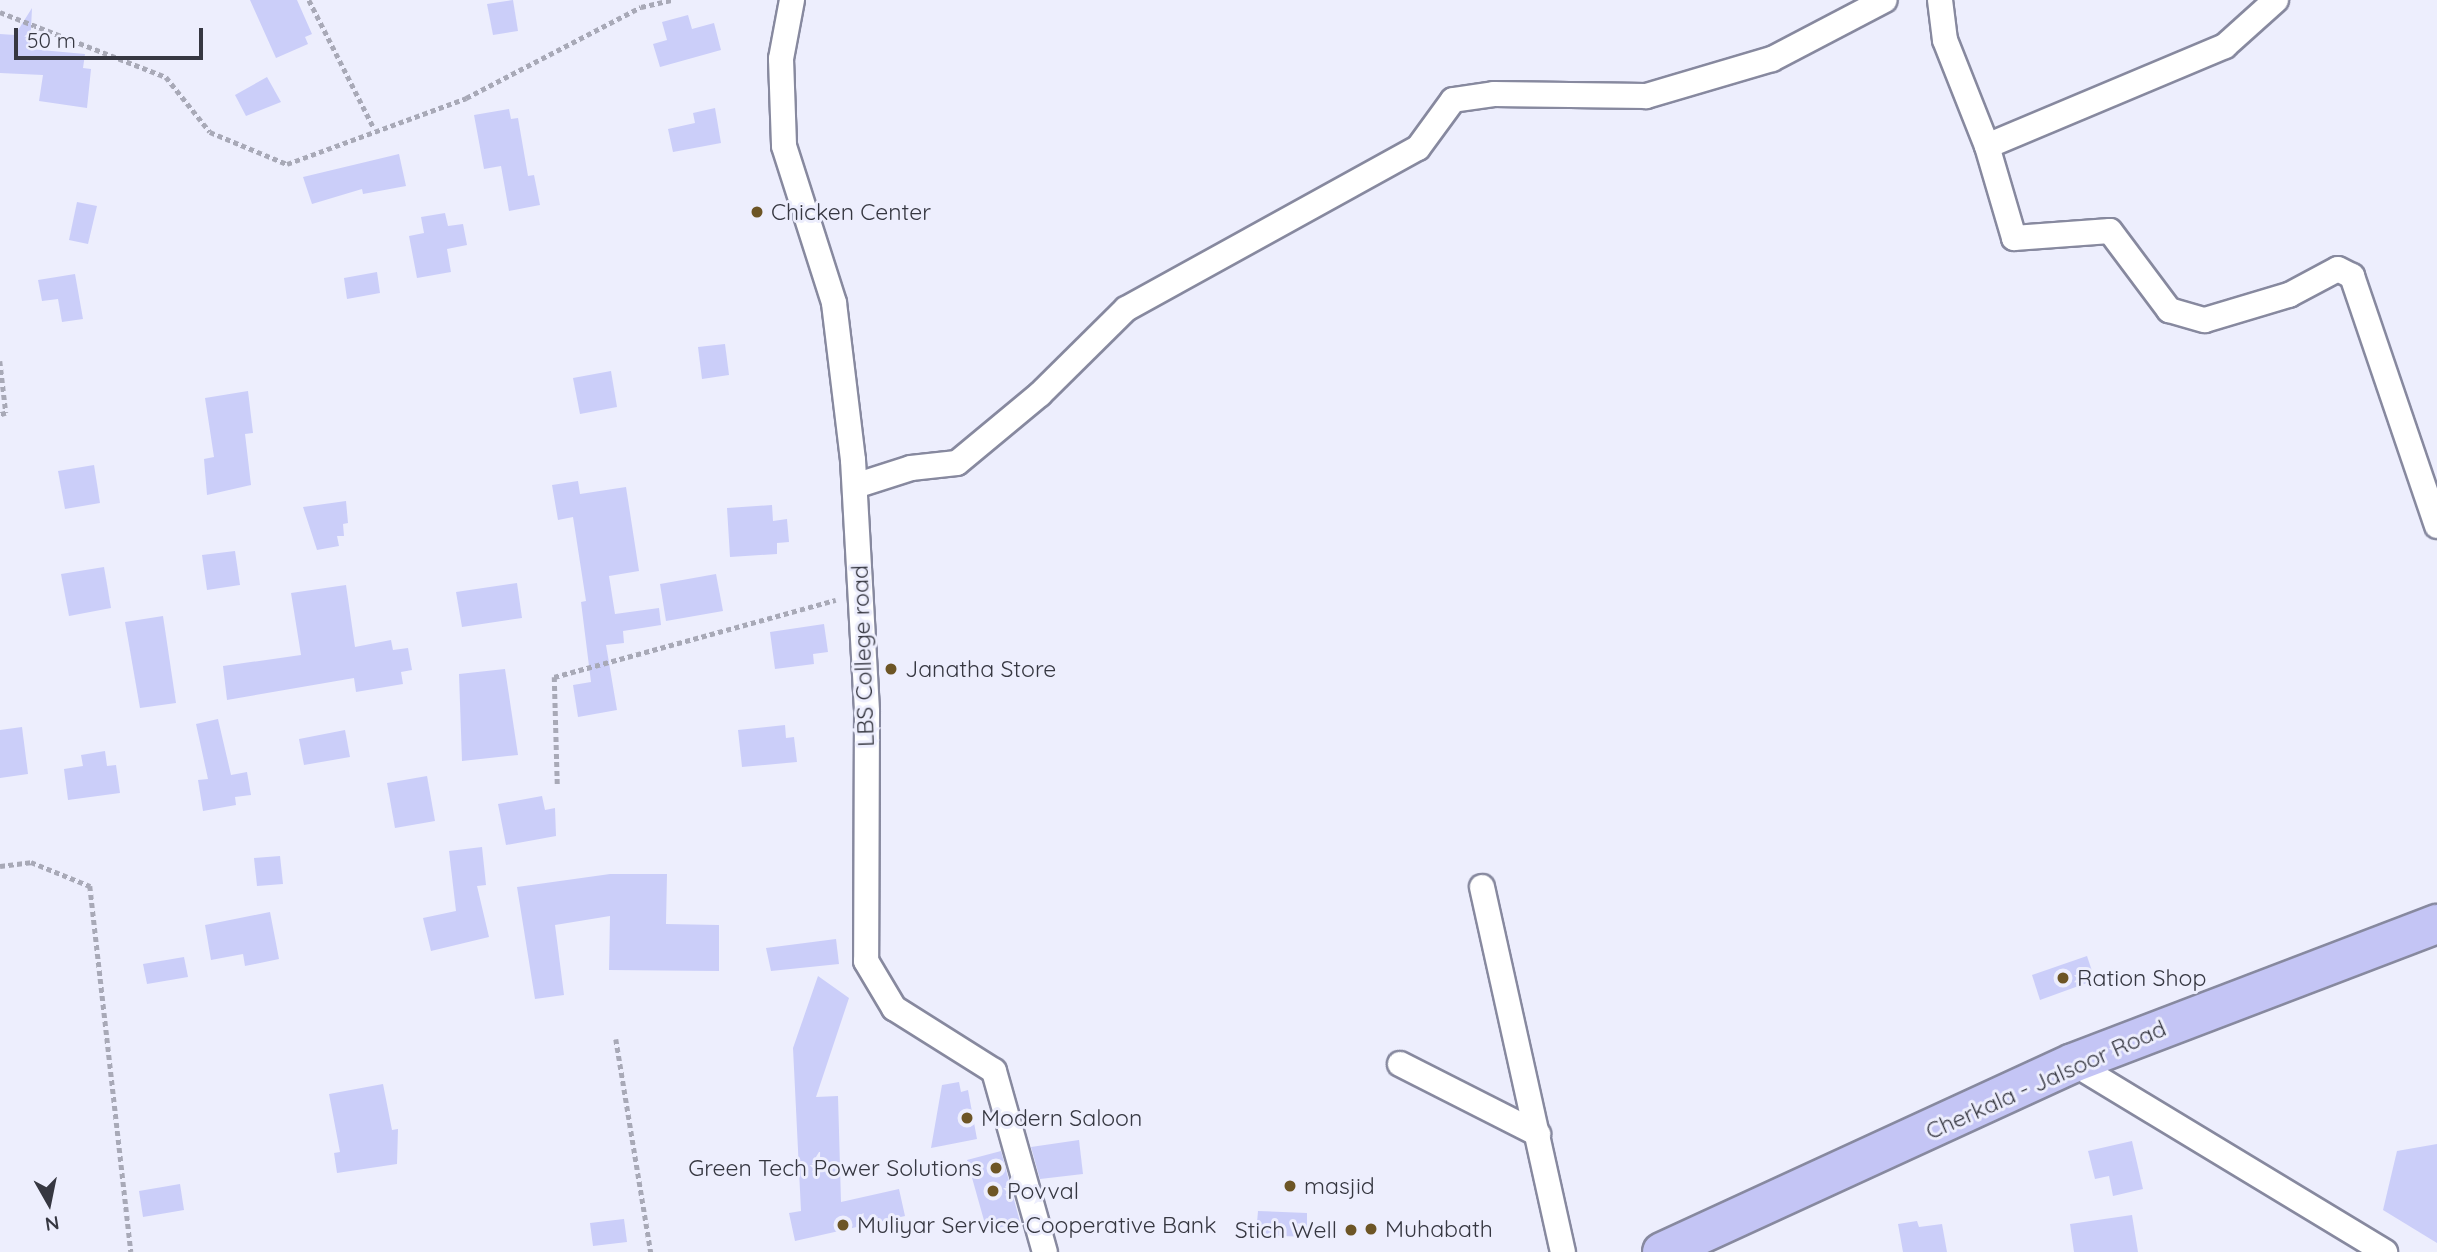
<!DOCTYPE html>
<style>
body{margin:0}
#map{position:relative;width:2437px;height:1252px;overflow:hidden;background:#edeefd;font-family:Quicksand,sans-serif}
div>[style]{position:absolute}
.building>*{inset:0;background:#cbcef9}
.path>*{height:4.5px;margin-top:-2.25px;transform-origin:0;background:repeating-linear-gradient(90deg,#a8a9b7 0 5px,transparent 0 8.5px)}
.roads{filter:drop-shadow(2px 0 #87899f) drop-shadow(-2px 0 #87899f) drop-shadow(0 2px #87899f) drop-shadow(0 -2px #87899f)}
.minor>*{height:24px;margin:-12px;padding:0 12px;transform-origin:12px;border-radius:12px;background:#fff}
.primary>*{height:38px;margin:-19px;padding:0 19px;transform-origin:19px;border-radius:19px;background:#c4c5f5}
.dots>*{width:19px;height:19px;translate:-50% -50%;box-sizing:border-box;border:4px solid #edeefd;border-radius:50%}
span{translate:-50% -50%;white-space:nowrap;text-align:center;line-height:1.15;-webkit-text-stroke:6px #edeefd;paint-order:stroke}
.poi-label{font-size:23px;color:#363741}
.left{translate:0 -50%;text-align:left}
.right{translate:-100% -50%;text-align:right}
.street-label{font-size:23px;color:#363741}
.north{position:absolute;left:14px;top:1168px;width:70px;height:70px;-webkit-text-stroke:5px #edeefd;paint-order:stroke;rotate:171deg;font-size:19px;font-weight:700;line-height:28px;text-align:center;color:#363741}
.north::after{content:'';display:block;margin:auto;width:24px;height:32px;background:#363741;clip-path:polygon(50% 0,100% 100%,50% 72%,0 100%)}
.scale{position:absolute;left:14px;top:28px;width:189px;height:32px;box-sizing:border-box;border:4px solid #363741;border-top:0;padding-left:9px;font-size:21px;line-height:24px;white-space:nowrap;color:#363741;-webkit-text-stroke:5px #edeefd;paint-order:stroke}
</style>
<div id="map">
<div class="building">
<div style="clip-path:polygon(250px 0,297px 0,312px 34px,305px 37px,308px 44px,276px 58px)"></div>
<div style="clip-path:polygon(513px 0,518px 31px,493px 35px,487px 4px)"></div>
<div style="clip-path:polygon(32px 8px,30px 49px,85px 54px,83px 68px,91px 69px,87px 108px,39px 101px,43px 75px,0 73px,0 34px,15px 35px)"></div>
<div style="clip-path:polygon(688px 15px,692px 29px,714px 23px,721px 50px,660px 67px,653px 44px,667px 40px,662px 22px)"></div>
<div style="clip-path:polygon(267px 77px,281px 102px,246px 116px,235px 95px)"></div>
<div style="clip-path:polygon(715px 108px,721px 143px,673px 152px,668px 129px,695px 123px,693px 113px)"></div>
<div style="clip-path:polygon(509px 109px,511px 119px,518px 118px,528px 176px,534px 175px,540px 205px,509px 211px,501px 166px,484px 169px,474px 115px)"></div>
<div style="clip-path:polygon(399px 154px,406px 186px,363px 194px,362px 189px,312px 204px,303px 177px)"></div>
<div style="clip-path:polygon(77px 202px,97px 206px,88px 244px,69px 240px)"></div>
<div style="clip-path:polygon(445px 213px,448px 226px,463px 224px,467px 245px,447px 249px,451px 272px,417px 278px,409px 236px,424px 233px,421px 217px)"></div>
<div style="clip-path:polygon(377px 272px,380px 293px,347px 299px,344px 278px)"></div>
<div style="clip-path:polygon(75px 274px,83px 319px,62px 322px,58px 299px,42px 301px,38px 280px)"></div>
<div style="clip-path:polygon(725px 344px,729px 375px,702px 379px,698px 347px)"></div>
<div style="clip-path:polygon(611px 371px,617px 407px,580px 414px,573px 378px)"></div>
<div style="clip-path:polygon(248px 391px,253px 433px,245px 434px,251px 485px,207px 495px,204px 459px,214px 457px,205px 398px)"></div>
<div style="clip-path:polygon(94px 465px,100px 503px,65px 509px,58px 471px)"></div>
<div style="clip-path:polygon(578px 481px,580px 494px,626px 487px,639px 571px,609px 576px,615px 614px,659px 608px,661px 625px,623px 631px,624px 643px,606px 645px,617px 710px,578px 717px,573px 685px,591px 682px,581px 602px,586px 601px,573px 517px,558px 520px,552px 485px)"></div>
<div style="clip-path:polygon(346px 501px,348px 523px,343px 524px,344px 536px,337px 536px,339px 546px,317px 550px,303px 507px)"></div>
<div style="clip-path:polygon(772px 505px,773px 521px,787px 519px,789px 542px,777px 543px,777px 554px,730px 557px,727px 508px)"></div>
<div style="clip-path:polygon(235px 551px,240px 585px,207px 590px,202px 555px)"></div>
<div style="clip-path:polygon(104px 567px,111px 608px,69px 616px,61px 574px)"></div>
<div style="clip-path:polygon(716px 574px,723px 611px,666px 621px,660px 584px)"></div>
<div style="clip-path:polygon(517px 583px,522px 618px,462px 627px,456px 592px)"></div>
<div style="clip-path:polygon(346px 585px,355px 647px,391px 640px,393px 650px,408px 648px,412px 670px,401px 672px,403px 684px,356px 692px,354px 678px,227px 700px,223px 666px,301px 655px,291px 593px)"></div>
<div style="clip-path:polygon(163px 616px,176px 703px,140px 708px,125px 622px)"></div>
<div style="clip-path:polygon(824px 624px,828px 652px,813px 654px,814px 664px,775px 669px,770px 632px)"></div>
<div style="clip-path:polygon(505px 669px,518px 755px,462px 761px,459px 674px)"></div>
<div style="clip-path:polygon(218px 719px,231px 775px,247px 772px,251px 795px,235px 797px,236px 805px,203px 811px,198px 780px,208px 779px,196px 724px)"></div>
<div style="clip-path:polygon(785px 725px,786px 738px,794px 737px,797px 762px,742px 767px,738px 730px)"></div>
<div style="clip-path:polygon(22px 727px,28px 774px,0 778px,0 730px)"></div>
<div style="clip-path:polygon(345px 730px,350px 757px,304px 765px,299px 739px)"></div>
<div style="clip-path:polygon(105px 751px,107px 766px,116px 765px,120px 793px,68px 800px,64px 769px,83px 766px,81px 755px)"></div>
<div style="clip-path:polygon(427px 776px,435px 821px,395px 828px,387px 783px)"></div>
<div style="clip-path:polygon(542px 796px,545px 810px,555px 808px,556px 836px,506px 845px,498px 804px)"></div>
<div style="clip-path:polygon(482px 847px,486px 885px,477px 886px,489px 937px,431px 951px,423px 918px,456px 911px,449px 851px)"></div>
<div style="clip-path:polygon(280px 856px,283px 884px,257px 886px,254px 858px)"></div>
<div style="clip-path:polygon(610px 874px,667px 874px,666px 924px,719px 925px,719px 971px,609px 970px,610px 916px,555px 925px,564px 995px,535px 999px,517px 887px)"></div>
<div style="clip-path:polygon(270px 912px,279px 959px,245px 966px,243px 954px,211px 960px,205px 925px)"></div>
<div style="clip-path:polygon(836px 939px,839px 964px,771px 971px,766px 948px)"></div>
<div style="clip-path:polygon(2087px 956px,2095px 980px,2040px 1000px,2032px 975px)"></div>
<div style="clip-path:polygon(184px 957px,188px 977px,147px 984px,143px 964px)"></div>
<div style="clip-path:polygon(818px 976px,849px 998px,816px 1097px,838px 1096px,841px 1202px,899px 1189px,905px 1216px,795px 1241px,789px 1213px,801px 1211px,793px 1048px)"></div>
<div style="clip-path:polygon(959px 1082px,961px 1092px,968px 1090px,977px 1139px,931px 1148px,942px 1085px)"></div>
<div style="clip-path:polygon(383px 1084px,392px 1130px,398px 1129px,397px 1164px,337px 1173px,334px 1153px,340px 1152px,329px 1094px)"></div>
<div style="clip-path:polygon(1079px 1140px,1083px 1174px,1040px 1179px,1031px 1147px)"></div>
<div style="clip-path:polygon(2132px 1141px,2143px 1189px,2113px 1196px,2109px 1176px,2095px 1179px,2088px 1151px)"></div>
<div style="clip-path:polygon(2437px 1144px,2437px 1243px,2383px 1210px,2397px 1151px)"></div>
<div style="clip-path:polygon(1001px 1151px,1020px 1222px,987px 1231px,967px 1160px)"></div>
<div style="clip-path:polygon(180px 1184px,184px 1210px,143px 1217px,139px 1191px)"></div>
<div style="clip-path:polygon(1258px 1211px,1307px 1213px,1307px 1237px,1256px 1235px)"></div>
<div style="clip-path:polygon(2132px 1215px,2138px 1252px,2074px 1252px,2070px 1224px)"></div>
<div style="clip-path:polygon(624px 1219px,627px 1242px,593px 1246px,590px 1223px)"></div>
<div style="clip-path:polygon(1917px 1221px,1919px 1227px,1942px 1224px,1947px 1252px,1903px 1252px,1898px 1224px)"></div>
</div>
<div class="path">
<div style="left:309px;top:0;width:144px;rotate:63.1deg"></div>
<div style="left:0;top:12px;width:178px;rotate:21.4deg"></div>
<div style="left:166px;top:77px;width:70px;rotate:51.3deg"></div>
<div style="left:210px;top:132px;width:83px;rotate:22.6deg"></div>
<div style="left:287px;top:164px;width:191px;rotate:-20.2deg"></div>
<div style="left:466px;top:98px;width:197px;rotate:-27.5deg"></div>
<div style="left:641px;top:7px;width:32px;rotate:-13deg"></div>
<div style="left:0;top:361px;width:52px;rotate:83.4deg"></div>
<div style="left:6px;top:413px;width:6px;rotate:162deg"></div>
<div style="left:557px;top:784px;width:107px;rotate:-91.6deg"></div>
<div style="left:554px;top:677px;width:292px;rotate:-15.3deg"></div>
<div style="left:0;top:866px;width:31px;rotate:-7deg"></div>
<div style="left:31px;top:862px;width:64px;rotate:22.1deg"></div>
<div style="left:90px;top:886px;width:368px;rotate:83.6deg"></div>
<div style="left:616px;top:1039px;width:216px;rotate:80.7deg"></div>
</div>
<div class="roads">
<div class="minor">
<div style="left:792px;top:0;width:60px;rotate:100.6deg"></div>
<div style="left:781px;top:59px;width:87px;rotate:88deg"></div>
<div style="left:784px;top:146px;width:165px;rotate:72.3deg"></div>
<div style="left:834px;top:303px;width:158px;rotate:83.1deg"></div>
<div style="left:853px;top:460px;width:252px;rotate:86.8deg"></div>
<div style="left:867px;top:712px;width:249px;rotate:90.2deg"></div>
<div style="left:866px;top:961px;width:55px;rotate:59.2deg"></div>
<div style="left:894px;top:1008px;width:118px;rotate:32.2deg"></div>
<div style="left:994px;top:1071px;width:188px;rotate:74.3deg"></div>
<div style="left:1940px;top:0;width:40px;rotate:82.9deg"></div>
<div style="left:1945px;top:40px;width:114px;rotate:68.4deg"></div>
<div style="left:2276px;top:0;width:69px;rotate:138deg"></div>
<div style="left:2225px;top:46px;width:258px;rotate:157.2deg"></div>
<div style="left:1987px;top:146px;width:96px;rotate:73.6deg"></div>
<div style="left:2014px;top:238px;width:96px;rotate:-4.2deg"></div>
<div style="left:2110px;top:231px;width:99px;rotate:53.2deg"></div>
<div style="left:2169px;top:310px;width:37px;rotate:16deg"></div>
<div style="left:2205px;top:320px;width:88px;rotate:-16.6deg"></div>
<div style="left:2289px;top:295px;width:55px;rotate:-28deg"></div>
<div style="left:2338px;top:269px;width:16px;rotate:27deg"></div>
<div style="left:2352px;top:276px;width:264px;rotate:71.2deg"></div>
<div style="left:855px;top:486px;width:59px;rotate:-17.8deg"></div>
<div style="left:911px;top:468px;width:46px;rotate:-6.2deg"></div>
<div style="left:957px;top:463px;width:108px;rotate:-39.7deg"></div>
<div style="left:1040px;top:394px;width:121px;rotate:-44.7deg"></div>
<div style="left:1126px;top:309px;width:333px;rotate:-28.9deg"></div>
<div style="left:1418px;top:148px;width:59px;rotate:-53.9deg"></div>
<div style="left:1453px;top:100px;width:41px;rotate:-8.3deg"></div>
<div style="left:1494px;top:94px;width:152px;rotate:0.8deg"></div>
<div style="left:1646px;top:96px;width:131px;rotate:-16.4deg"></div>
<div style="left:1772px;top:59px;width:127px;rotate:-27.6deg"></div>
<div style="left:1482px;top:887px;width:374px;rotate:77.5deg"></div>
<div style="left:2073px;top:1063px;width:365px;rotate:31.2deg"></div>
<div style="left:1400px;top:1064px;width:155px;rotate:26.9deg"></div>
</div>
<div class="primary">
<div style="left:1662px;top:1252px;width:452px;rotate:-24.7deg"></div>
<div style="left:2073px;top:1063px;width:390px;rotate:-20.9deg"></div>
</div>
</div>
<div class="dots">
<div style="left:757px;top:212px;background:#6d5525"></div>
<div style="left:891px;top:669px;background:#6d5525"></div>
<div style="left:2063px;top:978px;background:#6d5525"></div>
<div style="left:967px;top:1118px;background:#6d5525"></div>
<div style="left:996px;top:1168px;background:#6d5525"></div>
<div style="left:1290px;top:1186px;background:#6d5525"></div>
<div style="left:993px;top:1191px;background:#6d5525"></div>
<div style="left:843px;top:1225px;background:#6d5525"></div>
<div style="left:1371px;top:1229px;background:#6d5525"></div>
<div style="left:1351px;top:1230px;background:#6d5525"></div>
</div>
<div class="poi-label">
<span class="left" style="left:771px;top:212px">Chicken Center</span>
<span class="left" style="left:905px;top:669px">Janatha Store</span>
<span class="left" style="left:2077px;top:978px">Ration Shop</span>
<span class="left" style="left:981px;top:1118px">Modern Saloon</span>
<span class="right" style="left:982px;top:1168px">Green Tech Power Solutions</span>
<span class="left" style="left:1304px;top:1186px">masjid</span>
<span class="left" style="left:1007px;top:1191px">Povval</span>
<span class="left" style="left:857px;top:1225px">Muliyar Service Cooperative Bank</span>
<span class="left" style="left:1385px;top:1229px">Muhabath</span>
<span class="right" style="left:1337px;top:1230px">Stich Well</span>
</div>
<div class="street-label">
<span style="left:863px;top:656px;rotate:-92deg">LBS College road</span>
<span style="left:2046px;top:1080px;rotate:-24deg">Cherkala - Jalsoor Road</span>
</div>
<div class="north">N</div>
<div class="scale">50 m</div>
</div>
